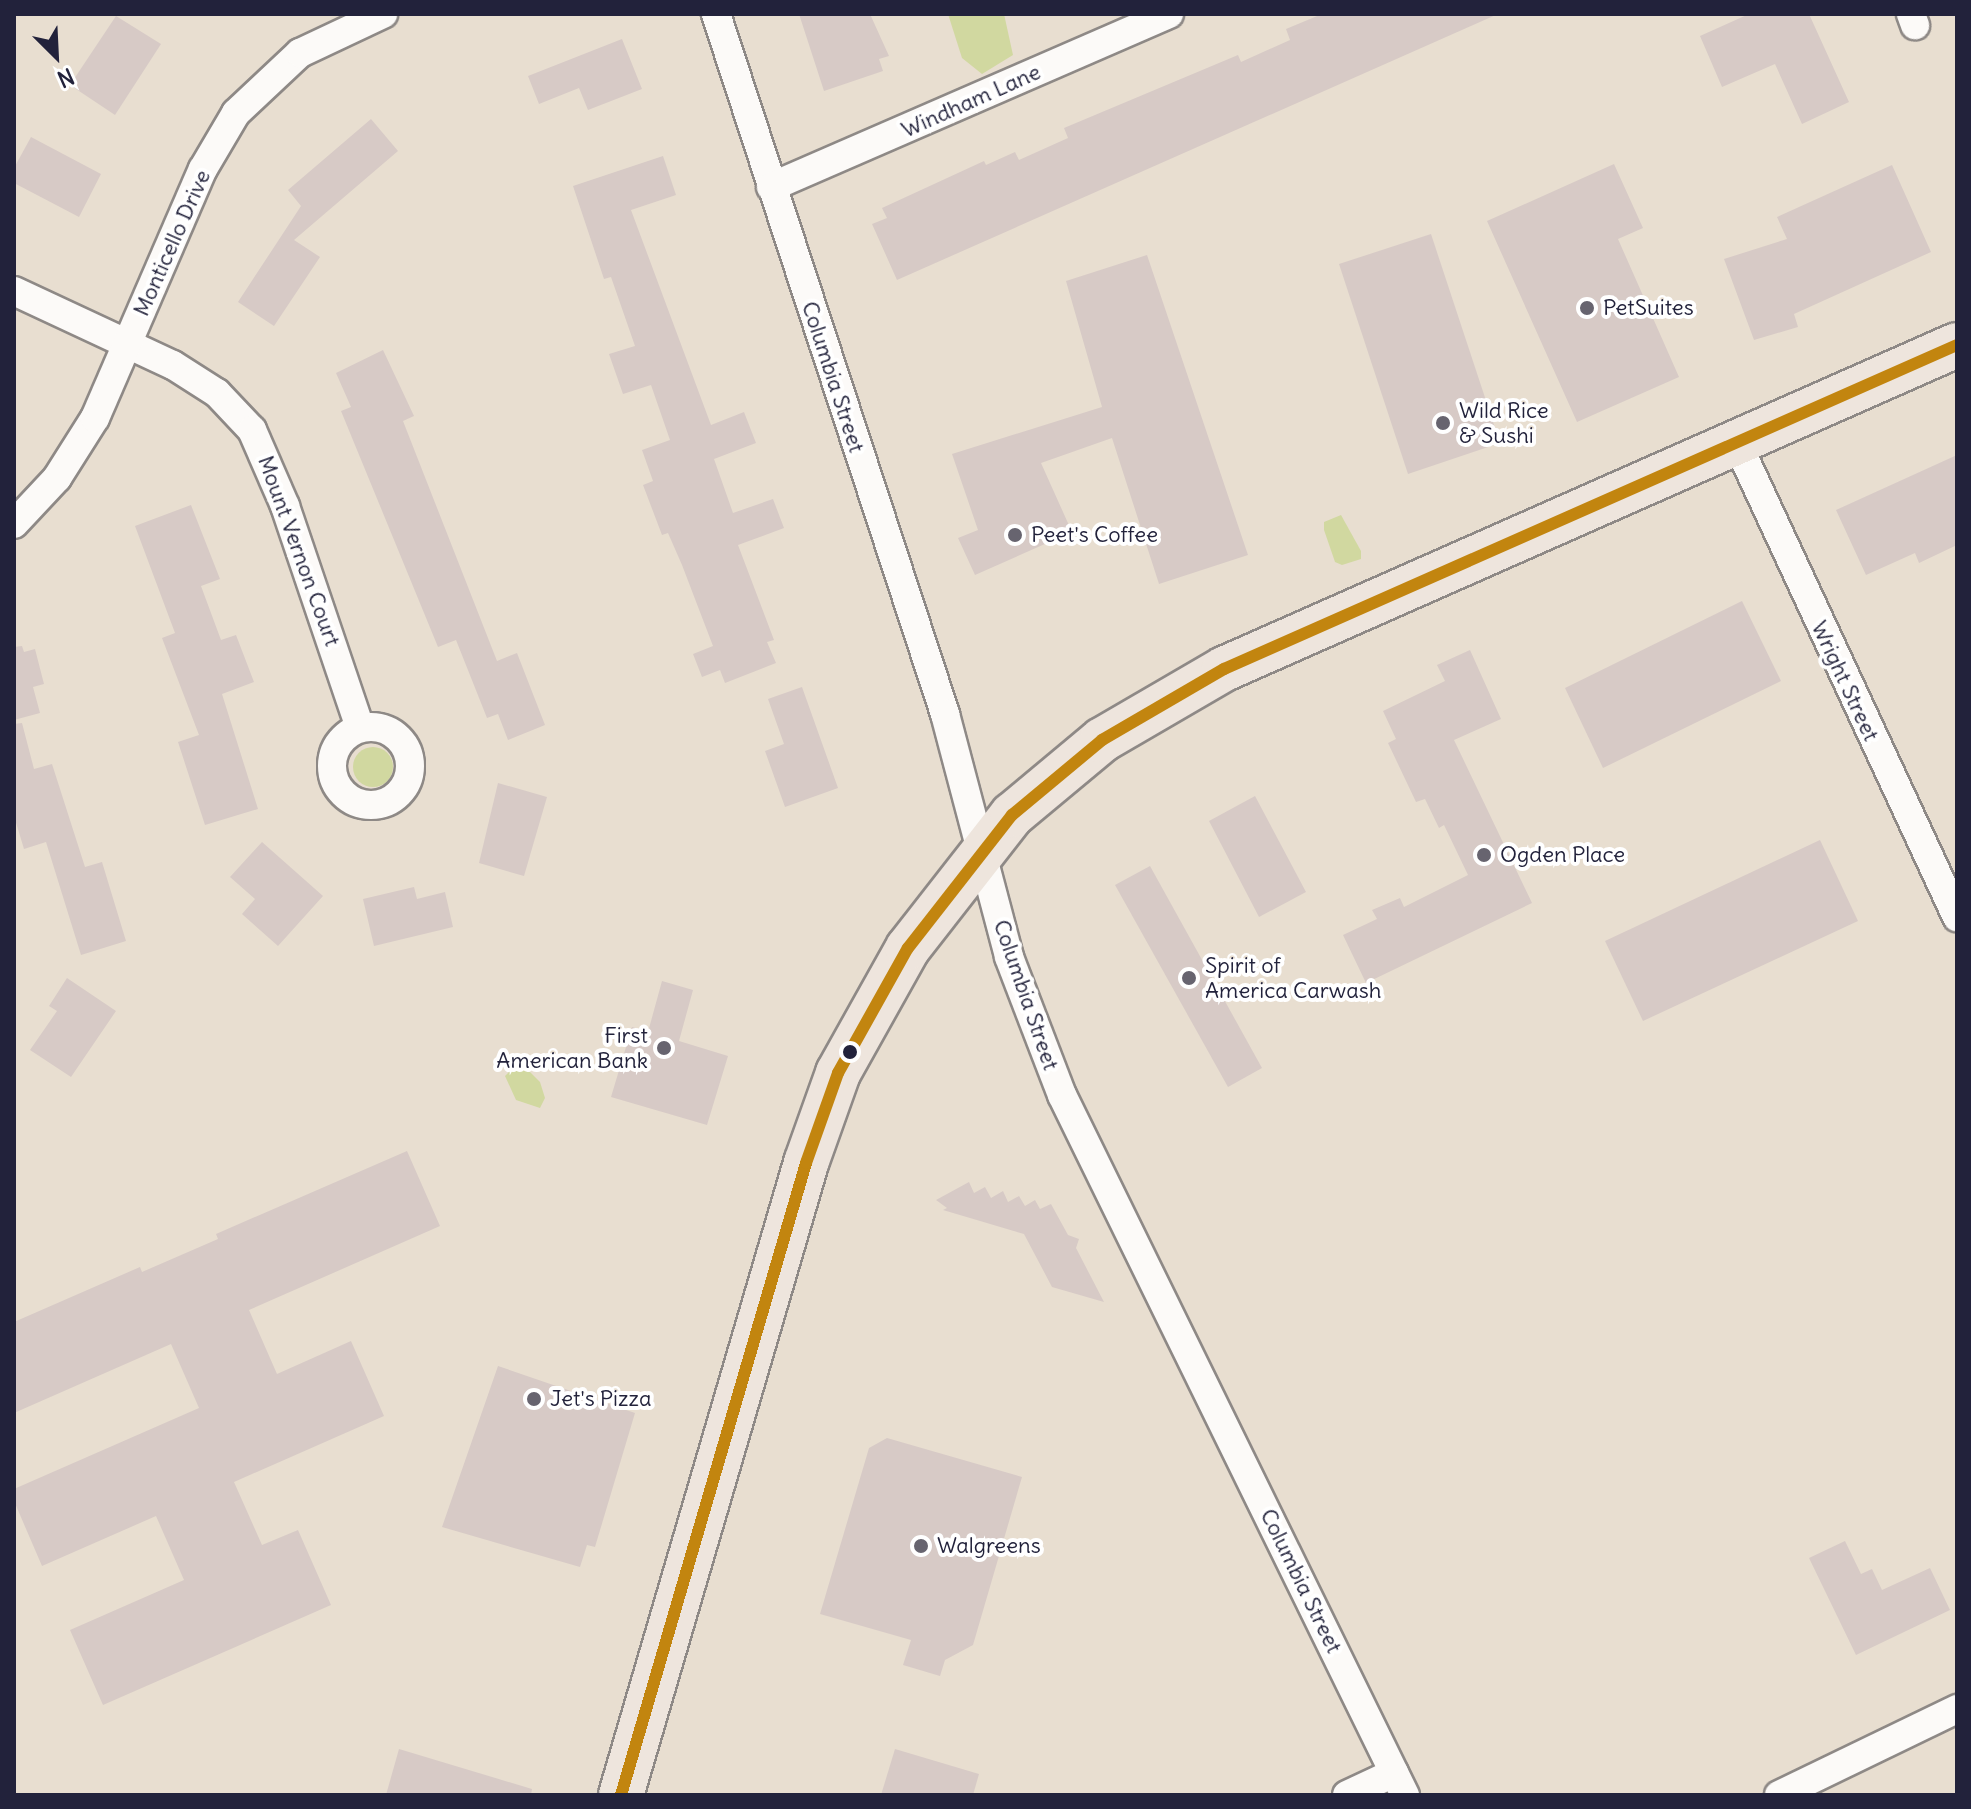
<!DOCTYPE html>
<style>
body{margin:0}
#map{position:relative;width:1971px;height:1809px;overflow:hidden;background:#e8ded0;font-family:Delius,sans-serif}
div>[style]{position:absolute}
.green>*{inset:0;background:#d1d8a0}
.round{border-radius:50%}
.building>*{inset:0;background:#d7cac6}
.roads{filter:drop-shadow(2px 0 #8e8986) drop-shadow(-2px 0 #8e8986) drop-shadow(0 2px #8e8986) drop-shadow(0 -2px #8e8986)}
.minor>*{height:28px;margin:-14px;padding:0 14px;transform-origin:14px;border-radius:14px;background:#fcfaf8}
.minor>.ring{margin:-14px;padding:0;box-sizing:content-box;background:none;border:28px solid #fcfaf8;border-radius:50%}
.primary>*{height:44px;margin:-22px;padding:0 22px;transform-origin:22px;border-radius:22px;background:#eee5dd}
.bus-1>*{height:12px;margin:-6px;padding:0 6px;transform-origin:6px;border-radius:6px;background:#c2850f}
.dots>*{width:22px;height:22px;translate:-50% -50%;box-sizing:border-box;border:4px solid #fff;border-radius:50%}
span{translate:-50% -50%;white-space:nowrap;text-align:center;line-height:1.15;-webkit-text-stroke:8px #fff;paint-order:stroke}
.street-label{font-size:22px;color:#22223b}
.poi-label{font-size:22px;color:#22223b}
.left{translate:0 -50%;text-align:left}
.right{translate:-100% -50%;text-align:right}
.frame{position:absolute;inset:0;border:16px solid #22223b;pointer-events:none}
.north{position:absolute;left:16px;top:16px;width:80px;height:80px;-webkit-text-stroke:6px #fff;paint-order:stroke;rotate:156deg;font-size:22px;font-weight:700;line-height:32px;text-align:center;color:#22223b}
.north::after{content:'';display:block;margin:auto;width:28px;height:36px;background:#22223b;clip-path:polygon(50% 0,100% 100%,50% 72%,0 100%)}
</style>
<div id="map">
<div class="green">
<div style="clip-path:polygon(948px 14px,1004px 14px,1013px 55px,982px 74px,962px 58px)"></div>
<div style="clip-path:polygon(1341px 515px,1361px 551px,1361px 559px,1342px 565px,1335px 562px,1324px 530px,1324px 522px)"></div>
<div class="round" style="left:353px;top:747px;width:40px;height:40px"></div>
<div style="clip-path:polygon(513px 1068px,530px 1072px,540px 1082px,545px 1098px,540px 1108px,516px 1100px,505px 1076px)"></div>
</div>
<div class="building">
<div style="clip-path:polygon(799px 14px,870px 14px,889px 56px,879px 59px,883px 71px,824px 91px)"></div>
<div style="clip-path:polygon(1322px 14px,1498px 14px,897px 280px,872px 224px,887px 218px,882px 208px,984px 161px,986px 165px,1015px 152px,1019px 160px,1068px 138px,1064px 128px,1238px 55px,1241px 62px,1290px 40px,1286px 29px)"></div>
<div style="clip-path:polygon(1749px 14px,1809px 14px,1849px 102px,1802px 124px,1775px 64px,1722px 87px,1700px 36px)"></div>
<div style="clip-path:polygon(116px 16px,161px 44px,115px 115px,70px 85px)"></div>
<div style="clip-path:polygon(622px 39px,642px 89px,588px 110px,579px 88px,539px 104px,528px 76px)"></div>
<div style="clip-path:polygon(371px 119px,398px 151px,294px 240px,320px 257px,274px 326px,238px 302px,301px 206px,288px 190px)"></div>
<div style="clip-path:polygon(31px 137px,101px 174px,79px 217px,14px 183px,14px 168px)"></div>
<div style="clip-path:polygon(663px 156px,676px 195px,631px 210px,711px 425px,744px 412px,756px 443px,714px 459px,733px 513px,773px 499px,784px 528px,738px 545px,774px 640px,767px 642px,776px 663px,725px 683px,720px 670px,702px 677px,693px 654px,713px 646px,682px 565px,668px 533px,662px 535px,643px 485px,653px 481px,642px 450px,670px 440px,651px 385px,623px 394px,609px 354px,635px 346px,611px 277px,604px 279px,573px 186px)"></div>
<div style="clip-path:polygon(1614px 164px,1643px 228px,1618px 239px,1679px 377px,1577px 422px,1487px 221px)"></div>
<div style="clip-path:polygon(1892px 165px,1931px 252px,1794px 314px,1798px 327px,1754px 340px,1724px 259px,1787px 239px,1777px 217px)"></div>
<div style="clip-path:polygon(1431px 234px,1500px 443px,1408px 474px,1339px 264px)"></div>
<div style="clip-path:polygon(1147px 255px,1248px 555px,1159px 584px,1112px 438px,1041px 463px,1072px 532px,975px 575px,958px 538px,978px 530px,952px 454px,1102px 407px,1066px 281px)"></div>
<div style="clip-path:polygon(383px 350px,414px 416px,403px 421px,497px 661px,517px 653px,545px 725px,508px 740px,498px 714px,487px 718px,456px 640px,438px 647px,341px 411px,351px 407px,336px 373px)"></div>
<div style="clip-path:polygon(1957px 455px,1957px 545px,1919px 563px,1915px 553px,1866px 575px,1836px 510px)"></div>
<div style="clip-path:polygon(191px 505px,220px 579px,201px 586px,221px 640px,236px 635px,254px 682px,222px 694px,258px 809px,205px 825px,178px 742px,199px 735px,162px 638px,175px 633px,135px 526px)"></div>
<div style="clip-path:polygon(1742px 601px,1781px 681px,1603px 768px,1565px 688px)"></div>
<div style="clip-path:polygon(22px 646px,24px 652px,35px 649px,44px 684px,33px 687px,40px 713px,14px 720px,14px 647px)"></div>
<div style="clip-path:polygon(1470px 650px,1501px 719px,1454px 740px,1532px 903px,1366px 983px,1343px 935px,1377px 919px,1372px 910px,1400px 898px,1404px 907px,1468px 875px,1444px 825px,1439px 828px,1425px 799px,1416px 802px,1388px 743px,1396px 739px,1383px 711px,1445px 681px,1437px 665px)"></div>
<div style="clip-path:polygon(802px 687px,838px 788px,785px 807px,765px 751px,784px 744px,768px 699px)"></div>
<div style="clip-path:polygon(22px 723px,34px 769px,52px 764px,85px 867px,102px 862px,126px 941px,81px 955px,46px 842px,24px 849px,14px 816px,14px 724px)"></div>
<div style="clip-path:polygon(498px 783px,547px 797px,524px 876px,479px 863px)"></div>
<div style="clip-path:polygon(1255px 796px,1306px 892px,1259px 917px,1209px 821px)"></div>
<div style="clip-path:polygon(1820px 840px,1858px 921px,1643px 1021px,1605px 941px)"></div>
<div style="clip-path:polygon(262px 842px,323px 896px,278px 946px,242px 914px,255px 899px,230px 877px)"></div>
<div style="clip-path:polygon(1150px 866px,1262px 1068px,1228px 1087px,1115px 885px)"></div>
<div style="clip-path:polygon(414px 887px,417px 899px,445px 892px,453px 927px,374px 946px,363px 899px)"></div>
<div style="clip-path:polygon(67px 978px,116px 1011px,71px 1077px,30px 1050px,57px 1011px,49px 1006px)"></div>
<div style="clip-path:polygon(662px 981px,693px 990px,679px 1041px,728px 1056px,707px 1125px,611px 1097px,632px 1027px,648px 1032px)"></div>
<div style="clip-path:polygon(407px 1151px,440px 1226px,249px 1310px,277px 1374px,351px 1341px,384px 1416px,234px 1482px,262px 1545px,298px 1530px,331px 1605px,103px 1705px,70px 1630px,184px 1580px,156px 1516px,42px 1566px,14px 1501px,14px 1489px,199px 1408px,171px 1344px,14px 1413px,14px 1322px,140px 1267px,142px 1272px,218px 1239px,216px 1234px)"></div>
<div style="clip-path:polygon(969px 1182px,974px 1193px,985px 1187px,991px 1198px,1003px 1191px,1008px 1202px,1019px 1196px,1025px 1206px,1035px 1200px,1040px 1209px,1051px 1204px,1068px 1235px,1079px 1239px,1076px 1248px,1104px 1302px,1052px 1287px,1024px 1234px,943px 1210px,947px 1208px,936px 1200px)"></div>
<div style="clip-path:polygon(498px 1366px,635px 1413px,595px 1547px,587px 1545px,580px 1567px,442px 1527px)"></div>
<div style="clip-path:polygon(887px 1438px,1022px 1477px,973px 1645px,945px 1660px,940px 1676px,903px 1665px,911px 1640px,820px 1614px,869px 1448px)"></div>
<div style="clip-path:polygon(1845px 1541px,1861px 1574px,1872px 1569px,1882px 1590px,1930px 1568px,1950px 1610px,1856px 1655px,1809px 1558px)"></div>
<div style="clip-path:polygon(399px 1749px,532px 1789px,531px 1795px,386px 1795px)"></div>
<div style="clip-path:polygon(895px 1749px,979px 1774px,973px 1795px,881px 1795px)"></div>
</div>
<div class="roads">
<div class="minor">
<div style="left:716px;top:14px;width:737px;rotate:71.88deg"></div>
<div style="left:945px;top:714px;width:251px;rotate:75.2deg"></div>
<div style="left:1009px;top:957px;width:148px;rotate:69deg"></div>
<div style="left:1062px;top:1095px;width:780px;rotate:63.9deg"></div>
<div style="left:1911px;top:14px;width:12px;rotate:70deg"></div>
<div style="left:771px;top:187px;width:434px;rotate:-23.5deg"></div>
<div style="left:14px;top:291px;width:175px;rotate:25deg"></div>
<div style="left:173px;top:365px;width:52px;rotate:32.5deg"></div>
<div style="left:217px;top:393px;width:51px;rotate:46.6deg"></div>
<div style="left:252px;top:430px;width:83px;rotate:66.5deg"></div>
<div style="left:285px;top:506px;width:234px;rotate:71.3deg"></div>
<div style="left:1737px;top:443px;width:523px;rotate:65.1deg"></div>
<div style="left:14px;top:524px;width:63px;rotate:-46.9deg"></div>
<div style="left:57px;top:478px;width:71px;rotate:-57.7deg"></div>
<div style="left:95px;top:418px;width:271px;rotate:-66.6deg"></div>
<div style="left:203px;top:169px;width:65px;rotate:-59.5deg"></div>
<div style="left:236px;top:113px;width:88px;rotate:-43.2deg"></div>
<div style="left:300px;top:53px;width:92px;rotate:-25.2deg"></div>
<div class="ring" style="left:332px;top:727px;width:50px;height:50px"></div>
<div style="left:1347px;top:1795px;width:52px;rotate:-25.1deg"></div>
<div style="left:1779px;top:1795px;width:198px;rotate:-25.8deg"></div>
</div>
<div class="primary">
<div style="left:621px;top:1795px;width:659px;rotate:-73.68deg"></div>
<div style="left:806px;top:1163px;width:96px;rotate:-70.4deg"></div>
<div style="left:838px;top:1073px;width:143px;rotate:-60.8deg"></div>
<div style="left:908px;top:948px;width:169px;rotate:-52deg"></div>
<div style="left:1012px;top:815px;width:117px;rotate:-39.8deg"></div>
<div style="left:1102px;top:740px;width:141px;rotate:-30.2deg"></div>
<div style="left:1224px;top:669px;width:801px;rotate:-23.85deg"></div>
</div>
</div>
<div class="bus-1">
<div style="left:621px;top:1795px;width:659px;rotate:-73.68deg"></div>
<div style="left:806px;top:1163px;width:96px;rotate:-70.4deg"></div>
<div style="left:838px;top:1073px;width:143px;rotate:-60.8deg"></div>
<div style="left:908px;top:948px;width:169px;rotate:-52deg"></div>
<div style="left:1012px;top:815px;width:117px;rotate:-39.8deg"></div>
<div style="left:1102px;top:740px;width:141px;rotate:-30.2deg"></div>
<div style="left:1224px;top:669px;width:801px;rotate:-23.85deg"></div>
</div>
<div class="dots">
<div style="left:1587px;top:308px;background:#67646f"></div>
<div style="left:1443px;top:423px;background:#67646f"></div>
<div style="left:1015px;top:535px;background:#67646f"></div>
<div style="left:1484px;top:855px;background:#67646f"></div>
<div style="left:1189px;top:978px;background:#67646f"></div>
<div style="left:664px;top:1048px;background:#67646f"></div>
<div style="left:850px;top:1052px;background:#22223b"></div>
<div style="left:534px;top:1399px;background:#67646f"></div>
<div style="left:921px;top:1546px;background:#67646f"></div>
</div>
<div class="street-label">
<span style="left:971px;top:101px;rotate:-24deg">Windham Lane</span>
<span style="left:172px;top:243px;rotate:-66deg">Monticello Drive</span>
<span style="left:833px;top:377px;rotate:72deg">Columbia Street</span>
<span style="left:299px;top:551px;rotate:70deg">Mount Vernon Court</span>
<span style="left:1845px;top:681px;rotate:65deg">Wright Street</span>
<span style="left:1026px;top:995px;rotate:71deg">Columbia Street</span>
<span style="left:1301px;top:1581px;rotate:64deg">Columbia Street</span>
</div>
<div class="poi-label">
<span class="left" style="left:1603px;top:308px">PetSuites</span>
<span class="left" style="left:1459px;top:423px">Wild Rice<br>&amp; Sushi</span>
<span class="left" style="left:1031px;top:535px">Peet's Coffee</span>
<span class="left" style="left:1500px;top:855px">Ogden Place</span>
<span class="left" style="left:1205px;top:978px">Spirit of<br>America Carwash</span>
<span class="right" style="left:648px;top:1048px">First<br>American Bank</span>
<span class="left" style="left:550px;top:1399px">Jet's Pizza</span>
<span class="left" style="left:937px;top:1546px">Walgreens</span>
</div>
<div class="frame"></div>
<div class="north">N</div>
</div>
